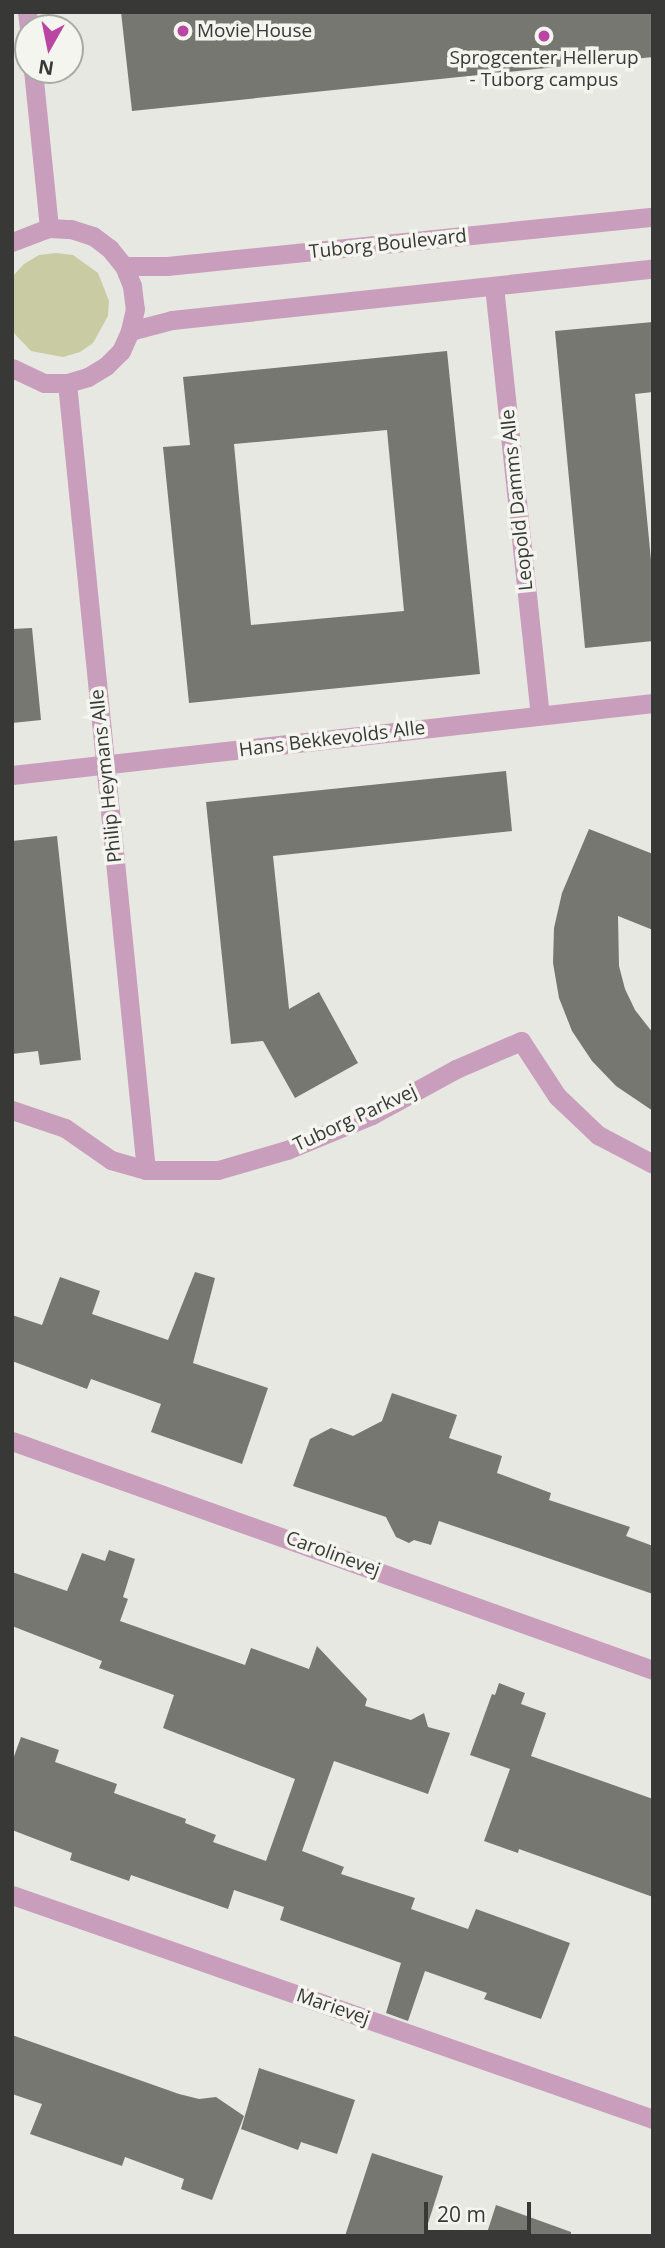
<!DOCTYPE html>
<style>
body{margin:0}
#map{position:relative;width:665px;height:2248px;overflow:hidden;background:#e7e8e1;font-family:"Open Sans",sans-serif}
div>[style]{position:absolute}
.green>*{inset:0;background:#c9cba3}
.building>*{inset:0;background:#767771}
.minor>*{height:19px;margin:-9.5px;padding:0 9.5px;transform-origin:9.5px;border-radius:9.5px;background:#c99ebd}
.tertiary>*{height:19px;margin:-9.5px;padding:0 9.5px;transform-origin:9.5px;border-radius:9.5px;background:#c99ebd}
.dots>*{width:19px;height:19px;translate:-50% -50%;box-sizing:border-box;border:4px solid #f4f5ee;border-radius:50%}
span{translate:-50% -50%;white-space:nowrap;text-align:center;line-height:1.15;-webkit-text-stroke:7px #f4f5ee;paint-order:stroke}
.poi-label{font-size:19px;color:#383936}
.left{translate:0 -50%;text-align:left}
.street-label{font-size:19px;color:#383936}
.frame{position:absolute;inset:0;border:14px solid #383936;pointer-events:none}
.north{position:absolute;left:14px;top:14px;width:70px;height:70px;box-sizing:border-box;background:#f4f5ee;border:2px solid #a9aaa4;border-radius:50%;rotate:189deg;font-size:19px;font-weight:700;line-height:28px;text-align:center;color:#383936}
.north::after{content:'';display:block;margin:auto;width:24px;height:32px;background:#b846a2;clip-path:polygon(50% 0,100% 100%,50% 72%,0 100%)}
.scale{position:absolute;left:424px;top:2202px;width:107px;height:32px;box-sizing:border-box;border:4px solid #383936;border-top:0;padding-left:9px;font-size:21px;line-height:24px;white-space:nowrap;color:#383936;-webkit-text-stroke:5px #f4f5ee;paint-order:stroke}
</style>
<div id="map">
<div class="green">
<div style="clip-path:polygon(56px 253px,73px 255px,98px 273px,109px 301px,108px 316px,93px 343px,80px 352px,63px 357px,31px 351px,12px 331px,13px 276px,24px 264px,39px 255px)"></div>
</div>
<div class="building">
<div style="clip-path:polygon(121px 12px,653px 12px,653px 57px,132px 111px)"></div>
<div style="clip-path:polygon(653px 322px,653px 392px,635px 394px,653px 581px,653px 641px,585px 648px,555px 331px)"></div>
<div style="clip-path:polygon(evenodd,447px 351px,480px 674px,189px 703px,163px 447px,190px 445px,183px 377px,447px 351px,387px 430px,404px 611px,251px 625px,234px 444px,387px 430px)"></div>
<div style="clip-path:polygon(32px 628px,41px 720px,12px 723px,12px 629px)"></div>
<div style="clip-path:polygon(506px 771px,512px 831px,273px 856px,289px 1009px,319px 992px,358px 1063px,295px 1098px,263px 1041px,231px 1044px,206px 802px)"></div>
<div style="clip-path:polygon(589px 829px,653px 854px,653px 930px,618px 916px,619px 966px,625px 989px,635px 1010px,653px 1033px,653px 1111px,616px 1086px,592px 1061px,572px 1031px,559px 998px,553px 963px,554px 928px,562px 893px)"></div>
<div style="clip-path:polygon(57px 836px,81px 1060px,40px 1065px,38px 1051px,12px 1054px,12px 841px)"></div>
<div style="clip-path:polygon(195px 1272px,215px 1278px,193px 1363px,268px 1388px,242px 1464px,151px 1432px,161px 1404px,91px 1379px,87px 1389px,12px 1361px,12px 1315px,42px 1325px,60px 1277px,100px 1291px,92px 1314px,168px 1340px)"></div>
<div style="clip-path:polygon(392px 1393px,457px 1415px,449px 1438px,502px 1456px,497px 1473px,551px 1493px,549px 1500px,630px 1527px,626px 1536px,653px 1546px,653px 1594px,439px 1521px,431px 1545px,414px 1540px,409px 1543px,396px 1537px,386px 1517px,293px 1486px,310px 1439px,331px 1428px,353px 1436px,382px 1421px)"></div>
<div style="clip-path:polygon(109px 1550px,135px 1559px,123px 1597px,128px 1599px,120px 1621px,245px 1665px,251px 1648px,309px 1669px,317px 1646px,367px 1699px,365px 1706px,411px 1720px,424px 1713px,428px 1727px,450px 1733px,428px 1794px,334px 1761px,302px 1851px,344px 1867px,341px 1874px,415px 1898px,411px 1909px,468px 1929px,476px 1909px,570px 1943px,541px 2019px,484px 1999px,487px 1993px,425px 1971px,408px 2021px,386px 2013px,401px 1963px,280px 1920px,284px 1907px,234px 1890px,228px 1909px,131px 1875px,129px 1881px,70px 1860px,72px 1853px,12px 1830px,12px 1762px,21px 1737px,59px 1750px,55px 1762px,117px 1784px,114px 1793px,186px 1819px,185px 1823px,216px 1835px,213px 1842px,266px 1861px,295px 1779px,163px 1728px,174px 1695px,99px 1668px,102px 1661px,12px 1626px,12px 1572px,67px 1591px,82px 1553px,105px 1561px)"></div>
<div style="clip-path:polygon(499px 1683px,525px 1693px,521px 1704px,546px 1713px,531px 1756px,653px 1799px,653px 1897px,519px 1849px,518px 1853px,484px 1841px,510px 1769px,470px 1755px,492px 1694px,495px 1695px)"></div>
<div style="clip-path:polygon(12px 2035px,179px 2094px,199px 2099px,216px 2097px,244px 2116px,212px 2200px,181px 2189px,184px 2179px,125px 2157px,122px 2166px,30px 2134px,42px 2104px,12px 2094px)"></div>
<div style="clip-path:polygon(259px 2068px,355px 2100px,337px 2154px,301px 2142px,298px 2150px,241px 2129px)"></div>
<div style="clip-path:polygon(372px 2153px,443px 2176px,424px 2236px,345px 2236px)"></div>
<div style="clip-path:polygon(496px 2205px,571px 2232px,571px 2236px,486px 2236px)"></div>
</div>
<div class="minor">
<div style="left:494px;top:286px;width:431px;rotate:83.9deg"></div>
<div style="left:67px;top:383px;width:791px;rotate:84.27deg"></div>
<div style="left:12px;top:775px;width:645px;rotate:-6.41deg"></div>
<div style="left:12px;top:1110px;width:56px;rotate:18.8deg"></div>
<div style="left:65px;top:1128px;width:56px;rotate:34.8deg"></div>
<div style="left:111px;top:1160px;width:36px;rotate:16deg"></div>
<div style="left:146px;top:1170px;width:72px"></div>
<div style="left:218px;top:1170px;width:72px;rotate:-16.2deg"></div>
<div style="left:287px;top:1150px;width:92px;rotate:-22.4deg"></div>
<div style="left:372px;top:1115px;width:96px;rotate:-28.7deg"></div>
<div style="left:456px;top:1069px;width:71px;rotate:-23.3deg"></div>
<div style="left:521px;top:1041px;width:66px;rotate:56.8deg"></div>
<div style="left:557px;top:1096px;width:57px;rotate:43.6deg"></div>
<div style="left:598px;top:1135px;width:62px;rotate:27.8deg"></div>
<div style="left:12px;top:1441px;width:681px;rotate:19.66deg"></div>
<div style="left:12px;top:1895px;width:679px;rotate:19.26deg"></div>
</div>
<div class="tertiary">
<div style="left:27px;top:12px;width:16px;rotate:83deg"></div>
<div style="left:33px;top:70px;width:159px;rotate:84.2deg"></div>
<div style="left:12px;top:242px;width:40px;rotate:-21deg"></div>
<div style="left:49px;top:228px;width:22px;rotate:3deg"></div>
<div style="left:71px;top:229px;width:23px;rotate:18deg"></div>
<div style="left:93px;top:236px;width:21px;rotate:37deg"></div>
<div style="left:110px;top:249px;width:22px;rotate:51deg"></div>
<div style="left:124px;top:266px;width:22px;rotate:68deg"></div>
<div style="left:132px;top:286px;width:23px;rotate:83deg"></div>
<div style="left:135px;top:309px;width:23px;rotate:103deg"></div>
<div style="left:130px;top:331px;width:22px;rotate:114deg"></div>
<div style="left:121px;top:351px;width:21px;rotate:135deg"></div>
<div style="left:106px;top:366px;width:21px;rotate:149deg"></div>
<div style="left:88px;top:377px;width:22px;rotate:164deg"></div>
<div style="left:67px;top:383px;width:23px;rotate:180deg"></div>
<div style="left:44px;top:383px;width:35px;rotate:-155deg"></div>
<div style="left:124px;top:266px;width:43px"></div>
<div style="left:167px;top:266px;width:488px;rotate:-5.8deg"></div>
<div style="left:130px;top:331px;width:43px;rotate:-14.7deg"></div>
<div style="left:172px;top:320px;width:484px;rotate:-6.1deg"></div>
</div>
<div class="dots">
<div style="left:183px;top:31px;background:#b846a2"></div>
<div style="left:544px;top:36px;background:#b846a2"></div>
</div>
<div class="poi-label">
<span class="left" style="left:197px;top:31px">Movie House</span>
<span style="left:544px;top:69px">Sprogcenter Hellerup<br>- Tuborg campus</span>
</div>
<div class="street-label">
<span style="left:388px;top:244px;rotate:-6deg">Tuborg Boulevard</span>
<span style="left:517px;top:500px;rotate:-96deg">Leopold Damms Alle</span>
<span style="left:332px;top:739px;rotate:-7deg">Hans Bekkevolds Alle</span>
<span style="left:106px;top:776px;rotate:-96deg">Philip Heymans Alle</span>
<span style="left:355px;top:1118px;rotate:-25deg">Tuborg Parkvej</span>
<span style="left:333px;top:1554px;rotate:20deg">Carolinevej</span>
<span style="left:333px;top:2007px;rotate:19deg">Marievej</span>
</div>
<div class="frame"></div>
<div class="north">N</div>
<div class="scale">20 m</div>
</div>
